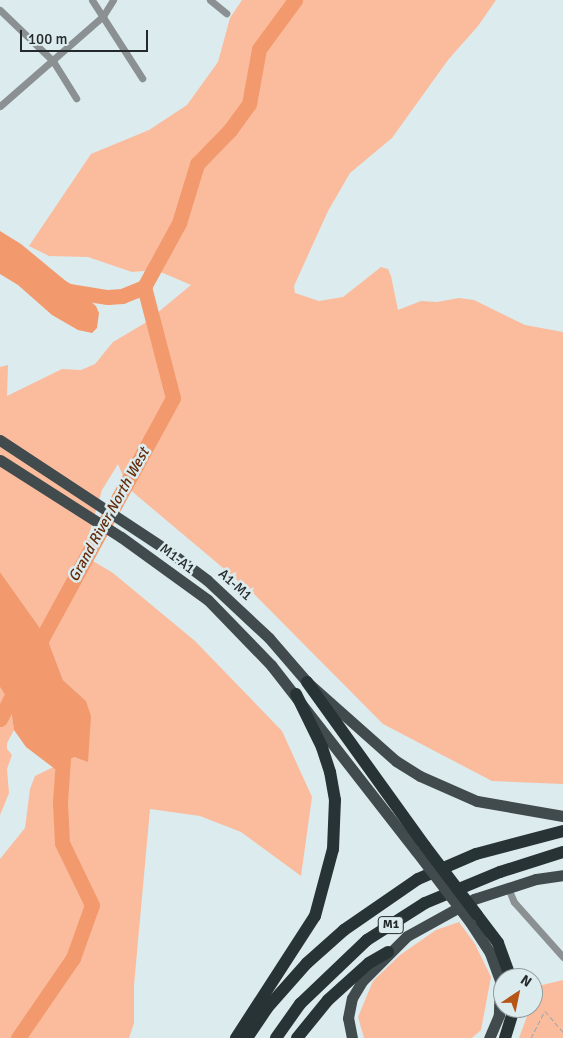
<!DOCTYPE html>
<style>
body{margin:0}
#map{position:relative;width:563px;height:1038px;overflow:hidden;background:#dcebee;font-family:Signika,sans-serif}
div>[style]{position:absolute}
.green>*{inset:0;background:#fabc9d}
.water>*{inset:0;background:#f29a6d}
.river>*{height:15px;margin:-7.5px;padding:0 7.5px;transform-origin:7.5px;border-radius:7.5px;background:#f29a6d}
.path>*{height:1px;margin-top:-0.5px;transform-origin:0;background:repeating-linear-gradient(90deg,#9ba7a9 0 5px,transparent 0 7.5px)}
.street>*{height:7px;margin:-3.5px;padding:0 3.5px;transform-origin:3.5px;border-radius:3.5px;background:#8b9192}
.primary>*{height:11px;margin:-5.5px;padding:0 5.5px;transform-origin:5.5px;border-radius:5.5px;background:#414b4d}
.highway>*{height:12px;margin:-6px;padding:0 6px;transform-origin:6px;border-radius:6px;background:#283336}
.primary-bridge>*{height:11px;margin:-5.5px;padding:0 5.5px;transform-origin:5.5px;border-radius:5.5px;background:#414b4d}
.highway-bridge>*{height:12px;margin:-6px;padding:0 6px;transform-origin:6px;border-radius:6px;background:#283336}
span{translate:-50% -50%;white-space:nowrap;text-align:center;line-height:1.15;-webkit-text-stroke:5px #dcebee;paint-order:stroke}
.shield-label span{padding:1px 4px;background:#dcebee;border:1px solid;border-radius:4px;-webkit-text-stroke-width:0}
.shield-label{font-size:12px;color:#242a2b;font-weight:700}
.street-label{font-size:14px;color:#242a2b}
.water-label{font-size:15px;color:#632b09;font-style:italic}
.north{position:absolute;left:493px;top:968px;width:50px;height:50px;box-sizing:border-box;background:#dcebee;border:1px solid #929ea0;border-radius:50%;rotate:34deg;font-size:14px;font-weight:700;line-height:20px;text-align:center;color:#242a2b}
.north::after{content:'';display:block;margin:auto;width:18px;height:22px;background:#b75518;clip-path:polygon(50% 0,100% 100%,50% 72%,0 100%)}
.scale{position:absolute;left:20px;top:30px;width:128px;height:22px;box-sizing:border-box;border:2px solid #242a2b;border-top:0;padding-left:6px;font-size:15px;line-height:18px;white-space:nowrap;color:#242a2b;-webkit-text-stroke:4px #dcebee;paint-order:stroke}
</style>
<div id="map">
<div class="green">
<div style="clip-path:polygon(242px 0,496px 0,478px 26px,448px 60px,392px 138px,350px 173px,328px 211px,294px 286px,295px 293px,319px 301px,343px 297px,381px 267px,388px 269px,391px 276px,398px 310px,421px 301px,437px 302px,459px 298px,474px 300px,525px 325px,563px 332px,563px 784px,492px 781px,383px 724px,254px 594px,128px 488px,118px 464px,102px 490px,83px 555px,113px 573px,195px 641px,282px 731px,312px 797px,301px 876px,241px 832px,200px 816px,150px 809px,134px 985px,134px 1023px,129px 1038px,0 1038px,0 859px,25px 828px,30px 789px,35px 776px,74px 757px,88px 761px,86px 701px,63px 680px,47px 638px,0 572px,0 367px,8px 365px,7px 396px,62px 369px,81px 370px,95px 364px,113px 342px,145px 323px,191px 285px,156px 270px,132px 272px,88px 257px,49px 256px,29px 246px,91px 154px,149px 130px,187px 105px,218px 62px,230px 18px)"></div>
<div style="clip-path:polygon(0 687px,10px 703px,14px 730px,7px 743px,7px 749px,12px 755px,7px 769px,9px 793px,0 815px)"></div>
<div style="clip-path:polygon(459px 922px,475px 944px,491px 977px,481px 1030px,472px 1038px,364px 1038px,358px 1017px,373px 981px,400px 955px,436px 930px)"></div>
<div style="clip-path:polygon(563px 980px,563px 1038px,519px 1038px,530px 1008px,533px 1008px,538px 986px)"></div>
</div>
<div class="water">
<div style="clip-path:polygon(0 231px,21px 244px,96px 306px,99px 313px,97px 328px,92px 333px,78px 330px,52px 315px,18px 285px,0 274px)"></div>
<div style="clip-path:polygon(0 572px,47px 638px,63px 680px,86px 701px,91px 716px,88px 762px,74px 757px,55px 769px,26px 747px,14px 730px,10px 703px,0 687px)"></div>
</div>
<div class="river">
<div style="left:61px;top:287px;width:9px;rotate:27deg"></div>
<div style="left:69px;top:291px;width:39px;rotate:9deg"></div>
<div style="left:108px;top:297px;width:14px;rotate:-4deg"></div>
<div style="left:122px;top:296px;width:24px;rotate:-22deg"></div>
<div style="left:35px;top:651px;width:288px;rotate:-61.4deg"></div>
<div style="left:173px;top:398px;width:115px;rotate:-104.6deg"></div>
<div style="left:144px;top:287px;width:73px;rotate:-61.3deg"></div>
<div style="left:179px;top:223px;width:62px;rotate:-73deg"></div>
<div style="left:197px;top:164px;width:47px;rotate:-45.9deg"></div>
<div style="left:230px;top:130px;width:32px;rotate:-54deg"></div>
<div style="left:249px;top:104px;width:56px;rotate:-79.7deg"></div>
<div style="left:259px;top:49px;width:61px;rotate:-53.7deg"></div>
<div style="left:0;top:719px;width:39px;rotate:-63deg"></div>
<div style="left:18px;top:1038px;width:97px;rotate:-55.5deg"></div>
<div style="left:73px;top:958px;width:56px;rotate:-70.3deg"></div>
<div style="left:92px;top:905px;width:69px;rotate:-115.8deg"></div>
<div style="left:62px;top:843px;width:41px;rotate:-92.8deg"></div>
<div style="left:60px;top:802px;width:57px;rotate:-86deg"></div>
</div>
<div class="path">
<div style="left:531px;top:1038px;width:30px;rotate:-63deg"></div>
<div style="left:545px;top:1011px;width:28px;rotate:49deg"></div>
</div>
<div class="street">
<div style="left:92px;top:0;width:93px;rotate:57.3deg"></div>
<div style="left:210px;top:0;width:21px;rotate:39deg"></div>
<div style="left:0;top:10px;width:74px;rotate:43.9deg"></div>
<div style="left:53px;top:61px;width:44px;rotate:58.1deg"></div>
<div style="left:0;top:106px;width:137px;rotate:-41.1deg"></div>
<div style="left:103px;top:16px;width:19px;rotate:-58deg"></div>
<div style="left:508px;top:888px;width:15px;rotate:67deg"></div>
<div style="left:514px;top:902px;width:74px;rotate:48.3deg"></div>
</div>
<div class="primary">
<div style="left:0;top:440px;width:200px;rotate:33.4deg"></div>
<div style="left:167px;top:550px;width:50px;rotate:36.9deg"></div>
<div style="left:207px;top:580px;width:85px;rotate:43.1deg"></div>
<div style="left:269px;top:638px;width:58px;rotate:49.2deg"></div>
<div style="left:307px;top:682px;width:119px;rotate:41.6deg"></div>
<div style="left:396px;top:761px;width:28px;rotate:32deg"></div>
<div style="left:420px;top:776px;width:62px;rotate:23.7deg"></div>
<div style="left:477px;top:801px;width:87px;rotate:9.9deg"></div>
<div style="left:0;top:460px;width:143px;rotate:32.5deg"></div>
<div style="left:121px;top:537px;width:107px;rotate:35.9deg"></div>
<div style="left:208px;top:600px;width:91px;rotate:45.9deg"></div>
<div style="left:271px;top:665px;width:236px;rotate:52.1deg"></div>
<div style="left:470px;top:922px;width:37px;rotate:57deg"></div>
<div style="left:490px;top:953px;width:30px;rotate:70deg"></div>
<div style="left:500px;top:981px;width:34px;rotate:92deg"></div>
<div style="left:499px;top:1015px;width:25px;rotate:113deg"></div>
<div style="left:352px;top:1038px;width:20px;rotate:-101deg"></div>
<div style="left:348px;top:1018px;width:20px;rotate:-79deg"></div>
<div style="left:352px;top:998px;width:21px;rotate:-59deg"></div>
<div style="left:363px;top:980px;width:62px;rotate:-45deg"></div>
<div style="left:407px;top:936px;width:77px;rotate:-28.9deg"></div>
<div style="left:474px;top:899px;width:65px;rotate:-17.9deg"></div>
<div style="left:536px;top:879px;width:27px;rotate:-8deg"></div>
</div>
<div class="highway">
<div style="left:307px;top:682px;width:202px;rotate:54.3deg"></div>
<div style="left:477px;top:915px;width:35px;rotate:53deg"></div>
<div style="left:498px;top:943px;width:37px;rotate:70deg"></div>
<div style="left:236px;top:1038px;width:145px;rotate:-57.1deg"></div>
<div style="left:315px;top:916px;width:69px;rotate:-75deg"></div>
<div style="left:333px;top:849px;width:49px;rotate:-87.7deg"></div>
<div style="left:335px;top:800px;width:28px;rotate:-100deg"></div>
<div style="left:330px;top:772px;width:26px;rotate:-108deg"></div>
<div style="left:322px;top:747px;width:59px;rotate:-116.1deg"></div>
<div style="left:247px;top:1038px;width:36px;rotate:-56deg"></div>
<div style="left:267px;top:1008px;width:60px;rotate:-48.4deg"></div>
<div style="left:307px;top:963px;width:50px;rotate:-41.7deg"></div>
<div style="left:344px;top:930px;width:90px;rotate:-34.6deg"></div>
<div style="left:418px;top:879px;width:63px;rotate:-23.3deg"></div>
<div style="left:476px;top:854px;width:90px;rotate:-14.8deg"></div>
<div style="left:276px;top:1038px;width:42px;rotate:-54.8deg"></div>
<div style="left:300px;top:1004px;width:93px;rotate:-43.7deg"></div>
<div style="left:367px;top:940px;width:69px;rotate:-32.5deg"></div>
<div style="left:425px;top:903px;width:81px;rotate:-22.5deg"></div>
<div style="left:500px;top:872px;width:66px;rotate:-17.6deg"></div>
<div style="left:297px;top:1038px;width:49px;rotate:-50.8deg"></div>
<div style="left:328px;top:1000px;width:55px;rotate:-42.1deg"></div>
<div style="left:369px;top:963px;width:22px;rotate:-30deg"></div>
<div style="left:505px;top:1038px;width:31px;rotate:-73deg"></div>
</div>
<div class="primary-bridge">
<div style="left:416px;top:851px;width:89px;rotate:52.7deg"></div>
</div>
<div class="highway-bridge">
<div style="left:425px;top:846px;width:86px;rotate:53deg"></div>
</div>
<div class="shield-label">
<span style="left:391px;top:925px">M1</span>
</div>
<div class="street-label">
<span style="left:177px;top:559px;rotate:37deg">M1-A1</span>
<span style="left:235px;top:585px;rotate:42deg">A1-M1</span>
</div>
<div class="water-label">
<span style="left:109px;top:515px;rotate:-61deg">Grand River North West</span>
</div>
<div class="north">N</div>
<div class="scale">100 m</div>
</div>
